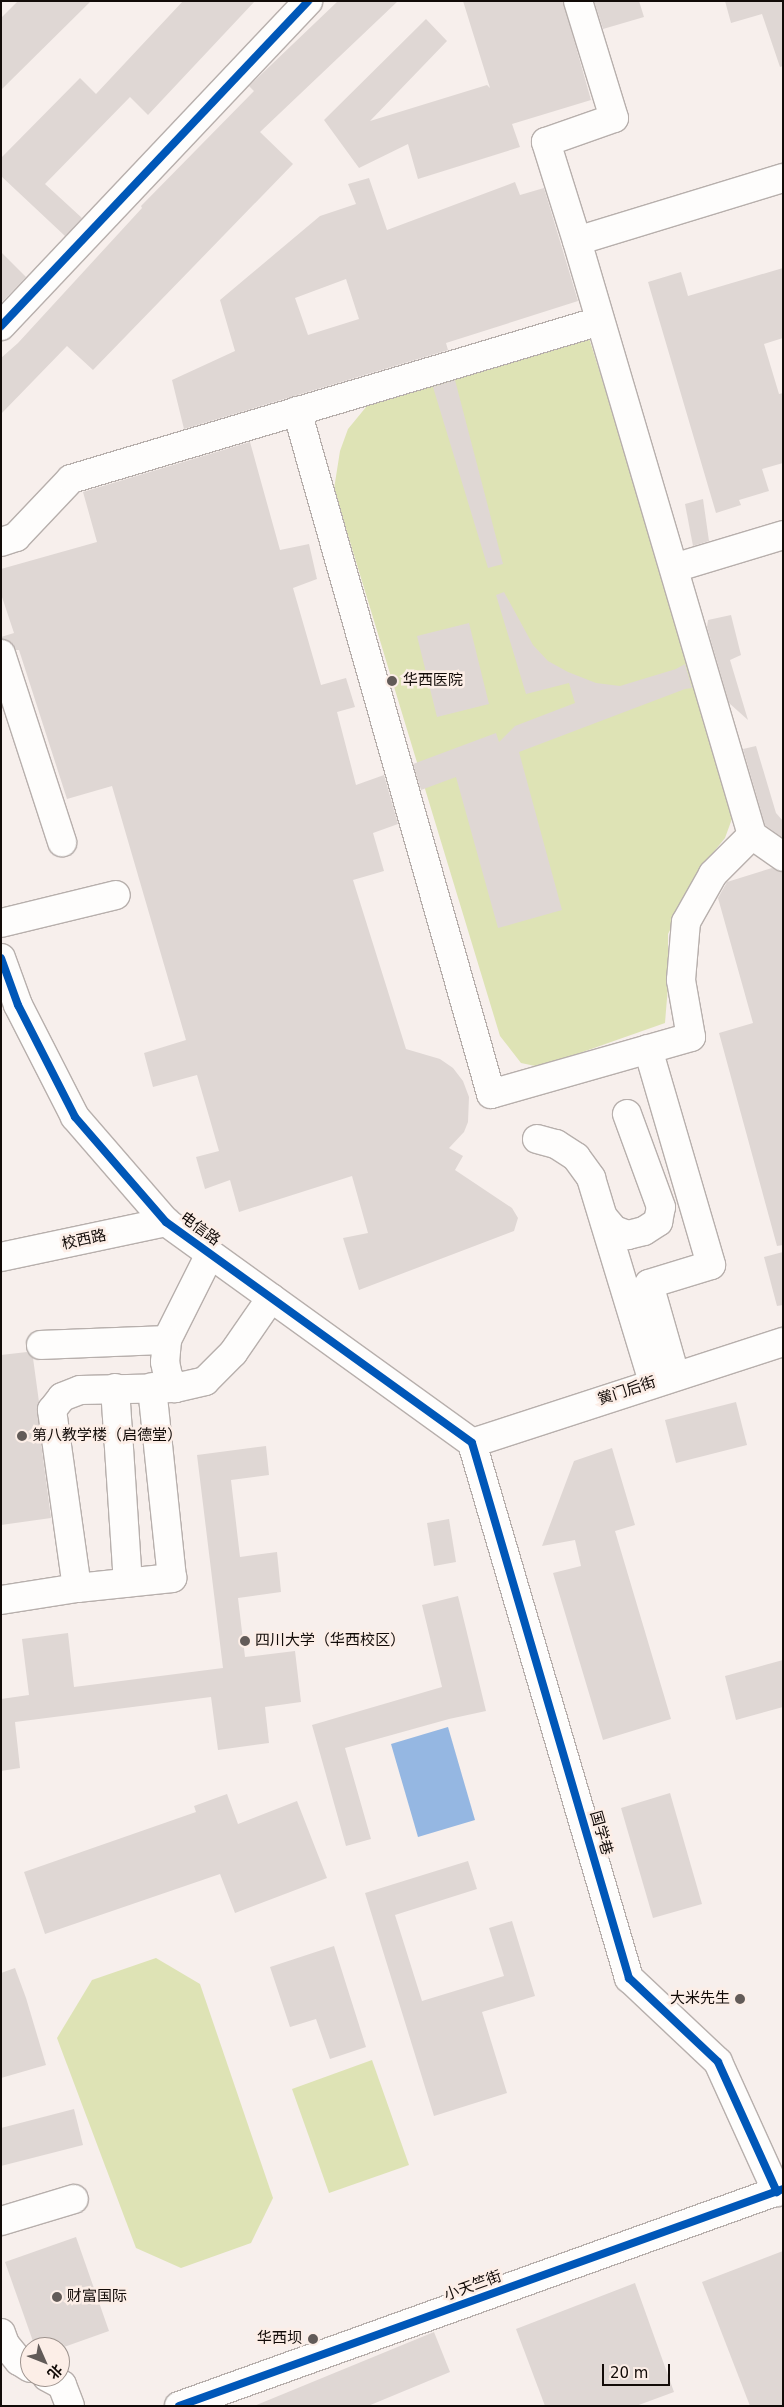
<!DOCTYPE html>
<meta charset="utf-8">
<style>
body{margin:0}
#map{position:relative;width:784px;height:2407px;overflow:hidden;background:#f7efec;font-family:"DejaVu Sans","Noto Sans SC",sans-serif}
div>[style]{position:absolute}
.green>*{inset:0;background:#dee3b5}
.water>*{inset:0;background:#95b7e2}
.building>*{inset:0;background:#dfd7d4}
.roads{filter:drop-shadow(1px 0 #b7afac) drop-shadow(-1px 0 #b7afac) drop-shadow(0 1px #b7afac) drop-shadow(0 -1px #b7afac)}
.minor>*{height:28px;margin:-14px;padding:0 14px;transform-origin:14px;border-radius:14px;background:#fefdfc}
.cycleway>*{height:8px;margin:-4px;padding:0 4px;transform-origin:4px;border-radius:4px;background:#0057b8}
.dots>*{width:14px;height:14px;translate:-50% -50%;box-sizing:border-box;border:2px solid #fceee7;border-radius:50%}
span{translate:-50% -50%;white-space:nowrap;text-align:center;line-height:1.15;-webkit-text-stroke:5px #fceee7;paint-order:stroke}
.poi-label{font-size:15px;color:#120b08}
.left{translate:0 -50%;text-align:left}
.right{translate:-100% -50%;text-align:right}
.street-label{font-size:15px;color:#120b08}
.frame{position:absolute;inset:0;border:2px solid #120b08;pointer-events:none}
.north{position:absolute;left:20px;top:2337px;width:50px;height:50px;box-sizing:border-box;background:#fceee7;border:1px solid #9e938e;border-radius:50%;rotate:134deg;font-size:14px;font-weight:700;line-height:20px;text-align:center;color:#120b08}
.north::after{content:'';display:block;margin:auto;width:18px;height:22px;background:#625b58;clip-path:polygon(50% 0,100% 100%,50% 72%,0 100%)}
.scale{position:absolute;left:602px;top:2364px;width:68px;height:22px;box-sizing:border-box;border:2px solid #120b08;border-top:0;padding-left:6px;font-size:15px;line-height:18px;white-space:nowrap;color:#120b08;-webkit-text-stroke:4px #fceee7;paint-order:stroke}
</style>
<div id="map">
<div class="green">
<div style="clip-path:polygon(589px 338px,737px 805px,725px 838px,703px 865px,668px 934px,668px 986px,665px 1023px,540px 1067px,521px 1063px,500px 1036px,334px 489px,340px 451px,348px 429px,371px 401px)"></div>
<div style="clip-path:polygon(156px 1958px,200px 1984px,273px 2198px,251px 2243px,181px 2268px,136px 2248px,57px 2038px,92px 1980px)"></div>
<div style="clip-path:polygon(372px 2060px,409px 2165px,329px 2193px,292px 2089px)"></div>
</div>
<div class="water">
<div style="clip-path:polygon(448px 1727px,475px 1820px,418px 1837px,391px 1744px)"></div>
</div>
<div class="building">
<div style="clip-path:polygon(18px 1px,91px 1px,1px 90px,1px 18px)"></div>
<div style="clip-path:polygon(183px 1px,255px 1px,148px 115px,130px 97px,45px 184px,82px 218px,65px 236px,1px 176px,1px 158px,80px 78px,96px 94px)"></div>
<div style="clip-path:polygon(338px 1px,398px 1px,260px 132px,293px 164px,93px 370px,67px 346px,1px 414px,1px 358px,18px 343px,142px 208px,141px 206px,254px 91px,249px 86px)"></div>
<div style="clip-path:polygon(463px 1px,563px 1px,591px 100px,512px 124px,520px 147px,418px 179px,408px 144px,359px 168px,324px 120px,426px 19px,447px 41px,370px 121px,487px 85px,490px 88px)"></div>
<div style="clip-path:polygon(594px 1px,639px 1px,644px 17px,603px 29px)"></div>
<div style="clip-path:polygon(725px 1px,783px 1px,783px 66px,780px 67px,762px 14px,731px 23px)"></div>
<div style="clip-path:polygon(evenodd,369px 178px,387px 230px,515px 182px,520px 195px,544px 188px,578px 301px,446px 343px,448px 350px,184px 429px,172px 380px,235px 351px,220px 300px,320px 216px,356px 204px,348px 184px,369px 178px,346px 279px,359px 319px,308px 335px,295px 298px,346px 279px)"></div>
<div style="clip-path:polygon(1px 252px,26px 277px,1px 303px)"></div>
<div style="clip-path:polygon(783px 268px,783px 338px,764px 344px,779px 394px,783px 393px,783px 463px,762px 469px,769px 491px,739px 500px,741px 505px,716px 513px,648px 282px,681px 272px,688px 296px)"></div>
<div style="clip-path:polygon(455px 380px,503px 564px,488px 568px,433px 387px)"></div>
<div style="clip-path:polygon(250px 442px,280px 550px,309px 544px,317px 579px,293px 588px,321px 685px,346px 678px,355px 707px,337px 712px,356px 785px,384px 775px,398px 824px,373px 833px,384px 871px,353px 880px,406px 1049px,440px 1059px,453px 1068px,463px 1081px,469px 1097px,468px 1122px,464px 1132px,449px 1148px,463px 1156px,455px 1170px,512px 1208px,518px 1218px,514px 1231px,359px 1290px,343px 1238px,368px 1233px,352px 1176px,239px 1212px,230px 1180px,205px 1189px,196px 1157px,219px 1151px,197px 1075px,153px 1087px,144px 1053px,186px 1040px,112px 786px,67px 799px,19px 650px,16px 650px,11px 642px,1px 639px,1px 637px,14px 633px,1px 594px,1px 569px,97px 542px,83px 492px)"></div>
<div style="clip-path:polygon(703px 499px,709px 541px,693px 546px,685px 504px)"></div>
<div style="clip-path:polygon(504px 592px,533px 645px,548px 661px,568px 672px,596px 683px,620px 686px,676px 669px,685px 664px,692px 688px,685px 689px,519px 752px,562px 910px,498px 928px,456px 777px,421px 790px,413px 764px,496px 733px,499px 742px,515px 726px,575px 703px,569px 683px,526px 694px,496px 595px)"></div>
<div style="clip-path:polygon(731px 615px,741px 655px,730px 660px,748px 720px,729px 703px,707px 627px,708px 620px)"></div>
<div style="clip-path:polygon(469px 623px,489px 704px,437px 717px,417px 636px)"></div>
<div style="clip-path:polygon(756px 746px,776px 813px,783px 821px,783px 838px,765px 825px,743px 749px)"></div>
<div style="clip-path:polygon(772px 868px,783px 872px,783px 1245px,777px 1246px,719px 1033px,753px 1023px,718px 898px,727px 882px)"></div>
<div style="clip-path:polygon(783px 1252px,783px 1305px,777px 1306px,764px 1257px)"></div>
<div style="clip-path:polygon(27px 1352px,33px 1358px,39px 1402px,37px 1412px,51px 1518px,1px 1525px,1px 1355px)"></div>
<div style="clip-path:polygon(736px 1402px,747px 1445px,676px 1463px,665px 1420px)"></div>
<div style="clip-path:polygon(266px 1446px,269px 1475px,231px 1480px,240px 1557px,277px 1552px,281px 1592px,238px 1598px,245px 1657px,295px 1651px,301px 1702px,265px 1707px,269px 1743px,218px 1750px,211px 1697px,15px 1722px,20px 1768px,1px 1771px,1px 1699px,29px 1695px,22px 1639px,68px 1633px,74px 1687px,223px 1668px,197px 1455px)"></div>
<div style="clip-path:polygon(612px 1448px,635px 1525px,615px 1531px,671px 1719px,603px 1740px,553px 1573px,581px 1566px,575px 1540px,542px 1546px,574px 1461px)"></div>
<div style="clip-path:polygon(449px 1519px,456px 1562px,434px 1566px,427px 1523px)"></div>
<div style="clip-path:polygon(458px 1596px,486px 1711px,449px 1719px,345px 1748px,371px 1839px,346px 1846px,312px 1725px,442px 1687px,422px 1605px)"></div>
<div style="clip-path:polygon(783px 1660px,783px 1707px,736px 1720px,725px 1676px)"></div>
<div style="clip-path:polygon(670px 1793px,702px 1904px,653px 1918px,621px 1808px)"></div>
<div style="clip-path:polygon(227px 1794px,238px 1824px,297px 1801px,327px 1878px,235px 1913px,220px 1874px,45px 1934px,24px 1872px,196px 1812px,194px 1806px)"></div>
<div style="clip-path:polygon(468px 1861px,477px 1889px,395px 1915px,422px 2001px,504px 1976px,489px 1928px,512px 1921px,535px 1996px,482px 2012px,507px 2093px,434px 2116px,365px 1893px)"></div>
<div style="clip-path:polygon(334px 1946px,366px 2047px,330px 2059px,316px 2019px,290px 2027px,270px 1967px)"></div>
<div style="clip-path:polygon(15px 1968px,26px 1998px,46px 2065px,1px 2078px,1px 1973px)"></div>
<div style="clip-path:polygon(74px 2109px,83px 2145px,1px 2166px,1px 2128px)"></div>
<div style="clip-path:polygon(76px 2237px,109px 2331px,64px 2347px,35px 2347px,5px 2262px)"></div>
<div style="clip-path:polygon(783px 2251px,783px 2406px,750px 2406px,702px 2282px)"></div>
<div style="clip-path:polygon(635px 2283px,674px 2392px,636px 2406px,545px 2406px,516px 2329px)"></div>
<div style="clip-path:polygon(434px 2332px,450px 2372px,368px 2406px,254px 2406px)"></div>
</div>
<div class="roads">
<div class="minor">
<div style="left:783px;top:178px;width:215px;rotate:163deg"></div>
<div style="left:577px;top:241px;width:619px;rotate:73.58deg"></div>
<div style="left:752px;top:835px;width:38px;rotate:35deg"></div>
<div style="left:577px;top:241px;width:104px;rotate:-107.4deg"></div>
<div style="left:546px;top:142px;width:72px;rotate:-19.4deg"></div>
<div style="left:614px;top:118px;width:122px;rotate:-107.1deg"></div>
<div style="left:1px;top:326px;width:447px;rotate:-46.6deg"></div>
<div style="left:297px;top:411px;width:710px;rotate:74.14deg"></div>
<div style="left:491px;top:1094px;width:208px;rotate:-15.9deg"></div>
<div style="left:691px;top:1037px;width:58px;rotate:-100deg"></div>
<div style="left:681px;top:980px;width:58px;rotate:-85.1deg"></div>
<div style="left:686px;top:922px;width:55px;rotate:-60.6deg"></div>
<div style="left:713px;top:874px;width:55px;rotate:-45deg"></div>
<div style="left:1px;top:542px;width:16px;rotate:-18deg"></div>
<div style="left:16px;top:537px;width:80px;rotate:-46.5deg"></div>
<div style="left:71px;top:479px;width:552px;rotate:-16.63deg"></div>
<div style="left:674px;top:568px;width:114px;rotate:-16.8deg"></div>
<div style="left:1px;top:654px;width:198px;rotate:72deg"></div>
<div style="left:1px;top:923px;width:118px;rotate:-13.7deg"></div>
<div style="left:1px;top:958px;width:50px;rotate:70.1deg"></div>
<div style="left:18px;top:1005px;width:126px;rotate:63deg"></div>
<div style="left:75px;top:1117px;width:139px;rotate:49.1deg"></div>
<div style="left:166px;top:1222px;width:377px;rotate:35.8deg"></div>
<div style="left:648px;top:1049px;width:225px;rotate:73.7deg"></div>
<div style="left:711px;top:1265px;width:65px;rotate:163deg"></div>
<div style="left:649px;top:1284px;width:95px;rotate:74.1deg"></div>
<div style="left:537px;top:1139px;width:20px;rotate:15deg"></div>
<div style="left:556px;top:1144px;width:24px;rotate:33deg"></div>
<div style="left:576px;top:1157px;width:26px;rotate:54deg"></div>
<div style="left:591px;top:1178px;width:213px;rotate:73.1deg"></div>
<div style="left:604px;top:1218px;width:16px;rotate:50deg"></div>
<div style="left:614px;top:1230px;width:15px;rotate:20deg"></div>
<div style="left:628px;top:1235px;width:16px;rotate:-14deg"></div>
<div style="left:644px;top:1231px;width:17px;rotate:-33deg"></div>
<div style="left:658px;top:1222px;width:15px;rotate:-79deg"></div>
<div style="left:661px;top:1207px;width:99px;rotate:-110.1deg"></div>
<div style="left:210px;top:1254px;width:96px;rotate:116.6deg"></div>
<div style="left:167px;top:1340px;width:22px;rotate:95deg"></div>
<div style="left:165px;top:1362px;width:14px;rotate:78deg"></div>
<div style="left:168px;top:1376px;width:14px;rotate:60deg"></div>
<div style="left:175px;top:1388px;width:31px;rotate:-13deg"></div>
<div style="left:205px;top:1381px;width:40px;rotate:-45deg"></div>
<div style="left:233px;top:1353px;width:67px;rotate:-55.4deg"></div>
<div style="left:1px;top:1257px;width:169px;rotate:-12deg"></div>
<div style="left:41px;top:1345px;width:126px;rotate:-2.3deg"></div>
<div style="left:115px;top:1388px;width:195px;rotate:86.2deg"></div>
<div style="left:472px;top:1443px;width:558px;rotate:73.65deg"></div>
<div style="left:629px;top:1978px;width:122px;rotate:43.3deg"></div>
<div style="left:718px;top:2062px;width:143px;rotate:65.6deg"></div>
<div style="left:472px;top:1443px;width:327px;rotate:-18deg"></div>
<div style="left:77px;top:1588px;width:180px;rotate:-98deg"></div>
<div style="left:52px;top:1410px;width:16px;rotate:-52deg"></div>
<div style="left:62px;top:1397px;width:19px;rotate:-21deg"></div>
<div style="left:80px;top:1390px;width:95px;rotate:-1.2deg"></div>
<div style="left:1px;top:1600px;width:77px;rotate:-9deg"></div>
<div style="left:77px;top:1588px;width:96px;rotate:-6deg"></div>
<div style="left:172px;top:1578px;width:192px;rotate:-96deg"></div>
<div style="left:1px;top:2221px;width:76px;rotate:-16.8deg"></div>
<div style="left:1px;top:2333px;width:12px;rotate:70deg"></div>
<div style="left:5px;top:2344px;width:22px;rotate:51deg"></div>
<div style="left:19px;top:2361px;width:13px;rotate:32deg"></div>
<div style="left:47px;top:2377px;width:17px;rotate:28deg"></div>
<div style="left:62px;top:2385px;width:22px;rotate:69deg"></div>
<div style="left:179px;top:2406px;width:642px;rotate:-19.76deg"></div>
</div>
</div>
<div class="cycleway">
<div style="left:1px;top:326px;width:447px;rotate:-46.6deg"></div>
<div style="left:1px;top:958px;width:50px;rotate:70.1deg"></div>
<div style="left:18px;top:1005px;width:126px;rotate:63deg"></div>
<div style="left:75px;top:1117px;width:139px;rotate:49.1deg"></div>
<div style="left:166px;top:1222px;width:377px;rotate:35.8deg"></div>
<div style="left:472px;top:1443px;width:558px;rotate:73.65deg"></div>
<div style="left:629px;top:1978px;width:122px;rotate:43.3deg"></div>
<div style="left:718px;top:2062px;width:143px;rotate:65.6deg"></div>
<div style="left:179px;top:2406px;width:642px;rotate:-19.76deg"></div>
</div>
<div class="dots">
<div style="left:392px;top:681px;background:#625b58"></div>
<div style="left:22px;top:1436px;background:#625b58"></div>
<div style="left:245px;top:1641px;background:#625b58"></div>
<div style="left:740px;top:1999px;background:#625b58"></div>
<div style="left:57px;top:2297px;background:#625b58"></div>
<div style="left:313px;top:2339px;background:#625b58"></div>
</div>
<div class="poi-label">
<span class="left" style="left:403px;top:681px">华西医院</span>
<span class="left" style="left:32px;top:1436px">第八教学楼（启德堂）</span>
<span class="left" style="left:255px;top:1641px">四川大学（华西校区）</span>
<span class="right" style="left:730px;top:1999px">大米先生</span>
<span class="left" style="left:67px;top:2297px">财富国际</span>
<span class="right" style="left:302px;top:2339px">华西坝</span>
</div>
<div class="street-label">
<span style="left:200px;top:1229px;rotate:36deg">电信路</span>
<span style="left:84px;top:1240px;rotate:-12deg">校西路</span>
<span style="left:627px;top:1391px;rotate:-18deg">黉门后街</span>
<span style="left:601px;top:1833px;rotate:74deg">国学巷</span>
<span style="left:473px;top:2286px;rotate:-20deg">小天竺街</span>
</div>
<div class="frame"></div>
<div class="north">北</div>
<div class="scale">20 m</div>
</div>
